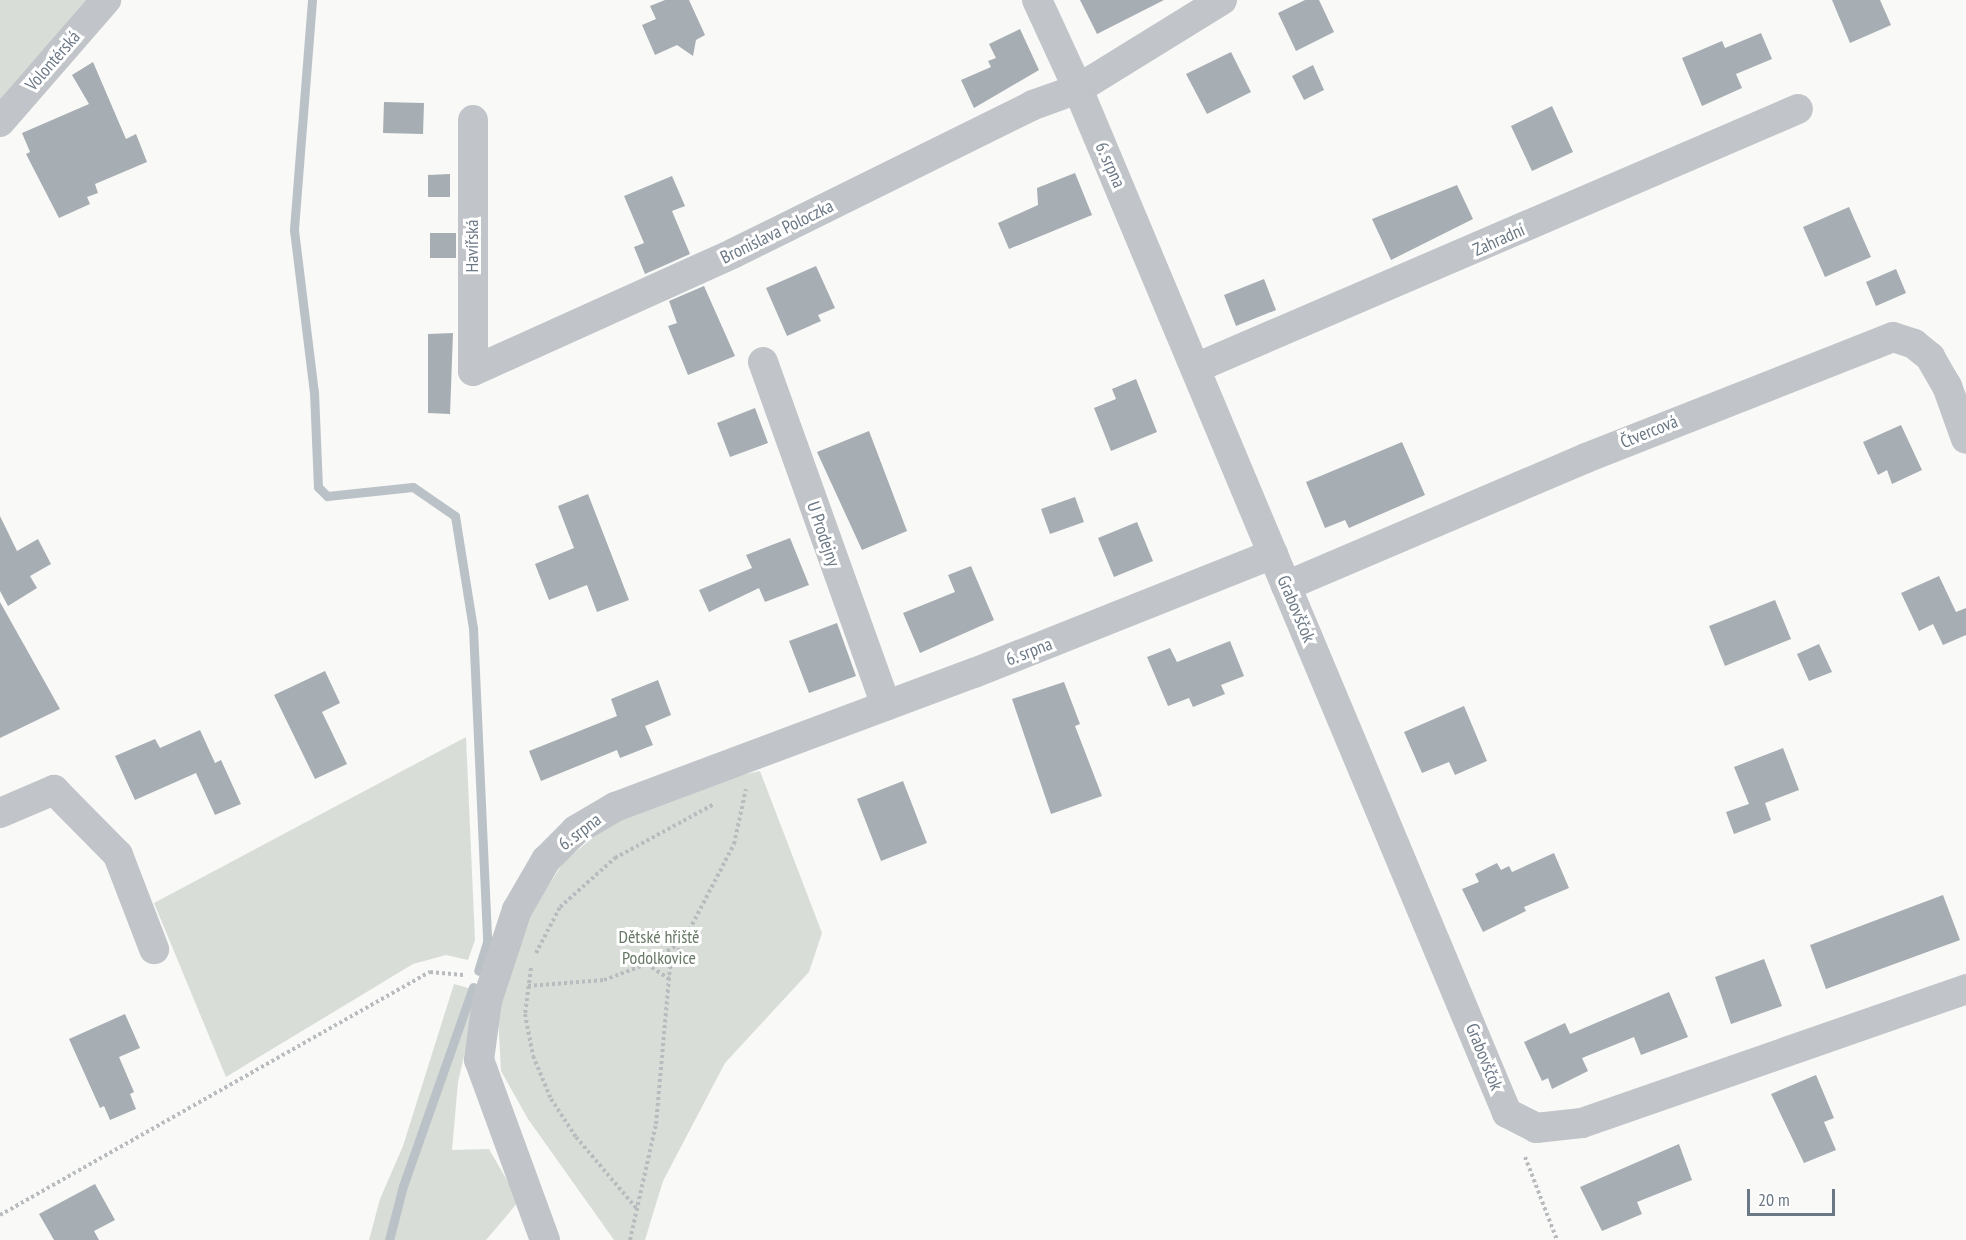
<!DOCTYPE html>
<meta charset="utf-8">
<style>
body{margin:0}
#map{position:relative;width:1966px;height:1240px;overflow:hidden;background:#f9f9f7;font-family:"PT Sans Narrow",sans-serif}
div>[style]{position:absolute}
.green>*{inset:0;background:#d9ddd7}
.stream>*{height:9px;margin:-4.5px;padding:0 4.5px;transform-origin:4.5px;border-radius:4.5px;background:#bac2c7}
.building>*{inset:0;background:#a6adb3}
.path>*{height:4px;margin-top:-2px;transform-origin:0;background:repeating-linear-gradient(90deg,#b9bcbf 0 3px,transparent 0 6px)}
.minor>*{height:30px;margin:-15px;padding:0 15px;transform-origin:15px;border-radius:15px;background:#c1c4c8}
span{translate:-50% -50%;white-space:nowrap;text-align:center;line-height:1.15;-webkit-text-stroke:6px #fff;paint-order:stroke}
.street-label{font-size:18px;color:#6b7885}
.park-label{font-size:18px;color:#677865}
.scale{position:absolute;left:1747px;top:1189px;width:88px;height:27px;box-sizing:border-box;border:3px solid #6b7885;border-top:0;padding-left:8px;font-size:18px;line-height:21px;white-space:nowrap;color:#6b7885;-webkit-text-stroke:4px #fff;paint-order:stroke}
</style>
<div id="map">
<div class="green">
<div style="clip-path:polygon(0 0,88px 0,0 104px)"></div>
<div style="clip-path:polygon(466px 737px,475px 940px,468px 960px,446px 955px,413px 964px,226px 1077px,154px 903px)"></div>
<div style="clip-path:polygon(760px 771px,822px 933px,809px 972px,725px 1063px,663px 1181px,645px 1240px,614px 1240px,528px 1119px,501px 1071px,498px 1015px,519px 931px,563px 863px,614px 819px,723px 779px)"></div>
<div style="clip-path:polygon(454px 984px,479px 991px,458px 1082px,452px 1150px,489px 1149px,519px 1201px,486px 1240px,369px 1240px,380px 1199px,403px 1146px)"></div>
</div>
<div class="stream">
<div style="left:312px;top:0;width:231px;rotate:94.5deg"></div>
<div style="left:294px;top:230px;width:163px;rotate:83deg"></div>
<div style="left:314px;top:392px;width:95px;rotate:87.6deg"></div>
<div style="left:318px;top:487px;width:13px;rotate:45deg"></div>
<div style="left:327px;top:496px;width:86px;rotate:-6deg"></div>
<div style="left:413px;top:487px;width:51px;rotate:34.6deg"></div>
<div style="left:455px;top:516px;width:113px;rotate:80.9deg"></div>
<div style="left:473px;top:628px;width:314px;rotate:87.4deg"></div>
<div style="left:487px;top:942px;width:30px;rotate:107deg"></div>
<div style="left:389px;top:1240px;width:56px;rotate:-75.5deg"></div>
<div style="left:403px;top:1186px;width:211px;rotate:-70.6deg"></div>
</div>
<div class="building">
<div style="clip-path:polygon(665px 0,689px 0,705px 35px,696px 40px,693px 56px,677px 45px,655px 55px,642px 25px,656px 19px,650px 6px)"></div>
<div style="clip-path:polygon(1080px 0,1164px 0,1097px 34px)"></div>
<div style="clip-path:polygon(1305px 0,1319px 0,1334px 32px,1296px 51px,1278px 13px)"></div>
<div style="clip-path:polygon(1832px 0,1880px 0,1891px 25px,1850px 43px)"></div>
<div style="clip-path:polygon(1020px 29px,1039px 70px,974px 108px,961px 80px,991px 67px,988px 61px,996px 58px,989px 44px)"></div>
<div style="clip-path:polygon(1761px 33px,1772px 59px,1736px 74px,1742px 88px,1702px 106px,1682px 58px,1722px 41px,1725px 48px)"></div>
<div style="clip-path:polygon(1231px 52px,1251px 92px,1207px 114px,1186px 74px)"></div>
<div style="clip-path:polygon(93px 62px,126px 139px,136px 134px,147px 162px,95px 184px,98px 193px,87px 197px,90px 204px,59px 218px,26px 154px,30px 152px,22px 133px,89px 104px,72px 75px)"></div>
<div style="clip-path:polygon(1313px 65px,1324px 90px,1304px 100px,1292px 76px)"></div>
<div style="clip-path:polygon(384px 102px,424px 103px,423px 134px,383px 133px)"></div>
<div style="clip-path:polygon(1552px 106px,1573px 152px,1532px 171px,1511px 126px)"></div>
<div style="clip-path:polygon(1075px 173px,1092px 215px,1009px 249px,998px 223px,1038px 205px,1037px 188px)"></div>
<div style="clip-path:polygon(450px 174px,450px 197px,428px 197px,428px 175px)"></div>
<div style="clip-path:polygon(672px 176px,685px 206px,672px 211px,690px 254px,645px 274px,634px 247px,644px 243px,624px 196px)"></div>
<div style="clip-path:polygon(1457px 185px,1473px 219px,1391px 260px,1372px 219px)"></div>
<div style="clip-path:polygon(1849px 207px,1871px 257px,1825px 277px,1803px 227px)"></div>
<div style="clip-path:polygon(430px 233px,456px 233px,456px 258px,430px 258px)"></div>
<div style="clip-path:polygon(816px 266px,835px 308px,818px 315px,821px 321px,787px 336px,766px 288px)"></div>
<div style="clip-path:polygon(1896px 269px,1906px 293px,1876px 306px,1866px 282px)"></div>
<div style="clip-path:polygon(1264px 279px,1276px 310px,1236px 326px,1224px 295px)"></div>
<div style="clip-path:polygon(704px 286px,735px 356px,688px 375px,668px 326px,677px 323px,669px 301px)"></div>
<div style="clip-path:polygon(453px 333px,450px 414px,428px 413px,428px 334px)"></div>
<div style="clip-path:polygon(1136px 379px,1157px 432px,1111px 451px,1094px 408px,1116px 399px,1112px 389px)"></div>
<div style="clip-path:polygon(755px 408px,768px 443px,730px 457px,717px 423px)"></div>
<div style="clip-path:polygon(1901px 425px,1922px 470px,1892px 484px,1887px 470px,1878px 475px,1863px 442px)"></div>
<div style="clip-path:polygon(869px 431px,907px 531px,862px 550px,817px 452px)"></div>
<div style="clip-path:polygon(1402px 442px,1425px 495px,1349px 528px,1345px 520px,1325px 528px,1306px 482px)"></div>
<div style="clip-path:polygon(588px 494px,629px 600px,597px 612px,587px 585px,549px 600px,535px 564px,574px 548px,558px 506px)"></div>
<div style="clip-path:polygon(1075px 497px,1084px 522px,1050px 534px,1041px 509px)"></div>
<div style="clip-path:polygon(0 516px,17px 551px,38px 539px,51px 564px,30px 576px,37px 588px,8px 606px,0 591px)"></div>
<div style="clip-path:polygon(1137px 522px,1153px 561px,1114px 577px,1098px 538px)"></div>
<div style="clip-path:polygon(790px 538px,809px 585px,765px 602px,759px 588px,709px 612px,699px 590px,752px 568px,746px 555px)"></div>
<div style="clip-path:polygon(971px 566px,994px 620px,920px 653px,903px 613px,955px 592px,948px 575px)"></div>
<div style="clip-path:polygon(1939px 576px,1956px 612px,1966px 608px,1966px 635px,1943px 645px,1933px 624px,1919px 631px,1901px 593px)"></div>
<div style="clip-path:polygon(1775px 600px,1791px 639px,1725px 666px,1709px 626px)"></div>
<div style="clip-path:polygon(0 602px,60px 709px,0 738px)"></div>
<div style="clip-path:polygon(837px 623px,856px 676px,809px 693px,789px 641px)"></div>
<div style="clip-path:polygon(1230px 641px,1244px 676px,1221px 685px,1225px 694px,1193px 707px,1189px 698px,1168px 706px,1147px 657px,1170px 648px,1177px 662px)"></div>
<div style="clip-path:polygon(1819px 644px,1832px 672px,1809px 681px,1797px 654px)"></div>
<div style="clip-path:polygon(325px 671px,340px 703px,322px 712px,347px 764px,315px 779px,274px 695px)"></div>
<div style="clip-path:polygon(658px 680px,671px 715px,645px 726px,653px 745px,620px 758px,617px 750px,541px 781px,529px 751px,617px 716px,611px 699px)"></div>
<div style="clip-path:polygon(1064px 682px,1080px 724px,1075px 726px,1102px 796px,1051px 814px,1012px 699px)"></div>
<div style="clip-path:polygon(1464px 706px,1487px 761px,1455px 775px,1449px 762px,1422px 773px,1404px 732px)"></div>
<div style="clip-path:polygon(200px 730px,215px 763px,221px 760px,241px 804px,215px 815px,196px 773px,135px 800px,115px 756px,155px 739px,160px 748px)"></div>
<div style="clip-path:polygon(1783px 748px,1799px 790px,1765px 803px,1771px 820px,1734px 834px,1726px 812px,1749px 804px,1734px 767px)"></div>
<div style="clip-path:polygon(903px 781px,927px 843px,881px 861px,857px 799px)"></div>
<div style="clip-path:polygon(1554px 853px,1569px 888px,1524px 907px,1526px 911px,1483px 932px,1462px 889px,1479px 882px,1475px 874px,1497px 863px,1501px 870px,1509px 866px,1512px 872px)"></div>
<div style="clip-path:polygon(1943px 895px,1960px 940px,1826px 989px,1810px 945px)"></div>
<div style="clip-path:polygon(1764px 959px,1782px 1006px,1731px 1024px,1715px 977px)"></div>
<div style="clip-path:polygon(1669px 992px,1688px 1037px,1641px 1055px,1634px 1037px,1582px 1058px,1588px 1071px,1552px 1089px,1548px 1078px,1542px 1081px,1524px 1042px,1565px 1023px,1570px 1034px)"></div>
<div style="clip-path:polygon(125px 1014px,140px 1048px,119px 1057px,134px 1092px,130px 1094px,136px 1109px,110px 1120px,104px 1106px,100px 1108px,69px 1039px)"></div>
<div style="clip-path:polygon(1816px 1075px,1834px 1118px,1824px 1122px,1836px 1150px,1804px 1163px,1771px 1094px)"></div>
<div style="clip-path:polygon(1679px 1144px,1692px 1180px,1637px 1202px,1642px 1214px,1602px 1231px,1580px 1187px)"></div>
<div style="clip-path:polygon(95px 1184px,115px 1220px,94px 1231px,99px 1240px,54px 1240px,39px 1214px)"></div>
</div>
<div class="path">
<div style="left:536px;top:953px;width:52px;rotate:-62.4deg"></div>
<div style="left:560px;top:907px;width:74px;rotate:-41.7deg"></div>
<div style="left:615px;top:858px;width:113px;rotate:-28.6deg"></div>
<div style="left:647px;top:964px;width:27px;rotate:34deg"></div>
<div style="left:531px;top:968px;width:46px;rotate:97.4deg"></div>
<div style="left:525px;top:1014px;width:43px;rotate:79.2deg"></div>
<div style="left:533px;top:1056px;width:47px;rotate:67.3deg"></div>
<div style="left:551px;top:1099px;width:45px;rotate:56.7deg"></div>
<div style="left:576px;top:1137px;width:96px;rotate:49.7deg"></div>
<div style="left:528px;top:986px;width:76px;rotate:-4.5deg"></div>
<div style="left:604px;top:980px;width:46px;rotate:-20.4deg"></div>
<div style="left:647px;top:964px;width:41px;rotate:-32.2deg"></div>
<div style="left:1525px;top:1157px;width:89px;rotate:68.9deg"></div>
<div style="left:0;top:1215px;width:494px;rotate:-29.5deg"></div>
<div style="left:430px;top:972px;width:36px;rotate:5deg"></div>
<div style="left:630px;top:1240px;width:119px;rotate:-77.4deg"></div>
<div style="left:656px;top:1124px;width:158px;rotate:-84.9deg"></div>
<div style="left:670px;top:967px;width:139px;rotate:-62.5deg"></div>
<div style="left:734px;top:844px;width:56px;rotate:-77.7deg"></div>
</div>
<div class="minor">
<div style="left:1222px;top:0;width:169px;rotate:148.3deg"></div>
<div style="left:1078px;top:89px;width:1110px;rotate:67.27deg"></div>
<div style="left:1507px;top:1113px;width:33px;rotate:27deg"></div>
<div style="left:1536px;top:1128px;width:46px;rotate:-6.2deg"></div>
<div style="left:1582px;top:1123px;width:407px;rotate:-19.2deg"></div>
<div style="left:473px;top:120px;width:251px;rotate:90deg"></div>
<div style="left:473px;top:371px;width:286px;rotate:-24.3deg"></div>
<div style="left:734px;top:253px;width:334px;rotate:-26.3deg"></div>
<div style="left:1033px;top:105px;width:48px;rotate:-19.6deg"></div>
<div style="left:1078px;top:89px;width:98px;rotate:-114.7deg"></div>
<div style="left:0;top:122px;width:162px;rotate:-49deg"></div>
<div style="left:763px;top:362px;width:365px;rotate:70.3deg"></div>
<div style="left:1198px;top:367px;width:653px;rotate:-23.27deg"></div>
<div style="left:1286px;top:586px;width:326px;rotate:-23.1deg"></div>
<div style="left:1586px;top:458px;width:330px;rotate:-21.5deg"></div>
<div style="left:1893px;top:337px;width:22px;rotate:18deg"></div>
<div style="left:1914px;top:344px;width:21px;rotate:39deg"></div>
<div style="left:1930px;top:357px;width:34px;rotate:60deg"></div>
<div style="left:1947px;top:386px;width:56px;rotate:70.3deg"></div>
<div style="left:0;top:813px;width:59px;rotate:-23.1deg"></div>
<div style="left:54px;top:790px;width:91px;rotate:45.4deg"></div>
<div style="left:118px;top:855px;width:101px;rotate:69deg"></div>
<div style="left:545px;top:1240px;width:192px;rotate:-110.1deg"></div>
<div style="left:479px;top:1060px;width:60px;rotate:-82.3deg"></div>
<div style="left:487px;top:1001px;width:96px;rotate:-71.8deg"></div>
<div style="left:517px;top:910px;width:58px;rotate:-59.9deg"></div>
<div style="left:546px;top:860px;width:42px;rotate:-45deg"></div>
<div style="left:576px;top:830px;width:45px;rotate:-30.5deg"></div>
<div style="left:615px;top:807px;width:383px;rotate:-20.5deg"></div>
<div style="left:974px;top:673px;width:322px;rotate:-21.7deg"></div>
</div>
<div class="street-label">
<span style="left:53px;top:61px;rotate:-49deg">Volontérská</span>
<span style="left:1110px;top:165px;rotate:66deg">6. srpna</span>
<span style="left:777px;top:232px;rotate:-26deg">Bronislava Poloczka</span>
<span style="left:1499px;top:240px;rotate:-24deg">Zahradní</span>
<span style="left:472px;top:246px;rotate:-90deg">Havířská</span>
<span style="left:1649px;top:432px;rotate:-22deg">Čtvercová</span>
<span style="left:823px;top:534px;rotate:71deg">U Prodejny</span>
<span style="left:1296px;top:609px;rotate:67deg">Grabovščok</span>
<span style="left:1029px;top:652px;rotate:-21deg">6. srpna</span>
<span style="left:580px;top:832px;rotate:-37deg">6. srpna</span>
<span style="left:1484px;top:1057px;rotate:68deg">Grabovščok</span>
</div>
<div class="park-label">
<span style="left:659px;top:948px">Dětské hřiště<br>Podolkovice</span>
</div>
<div class="scale">20 m</div>
</div>
